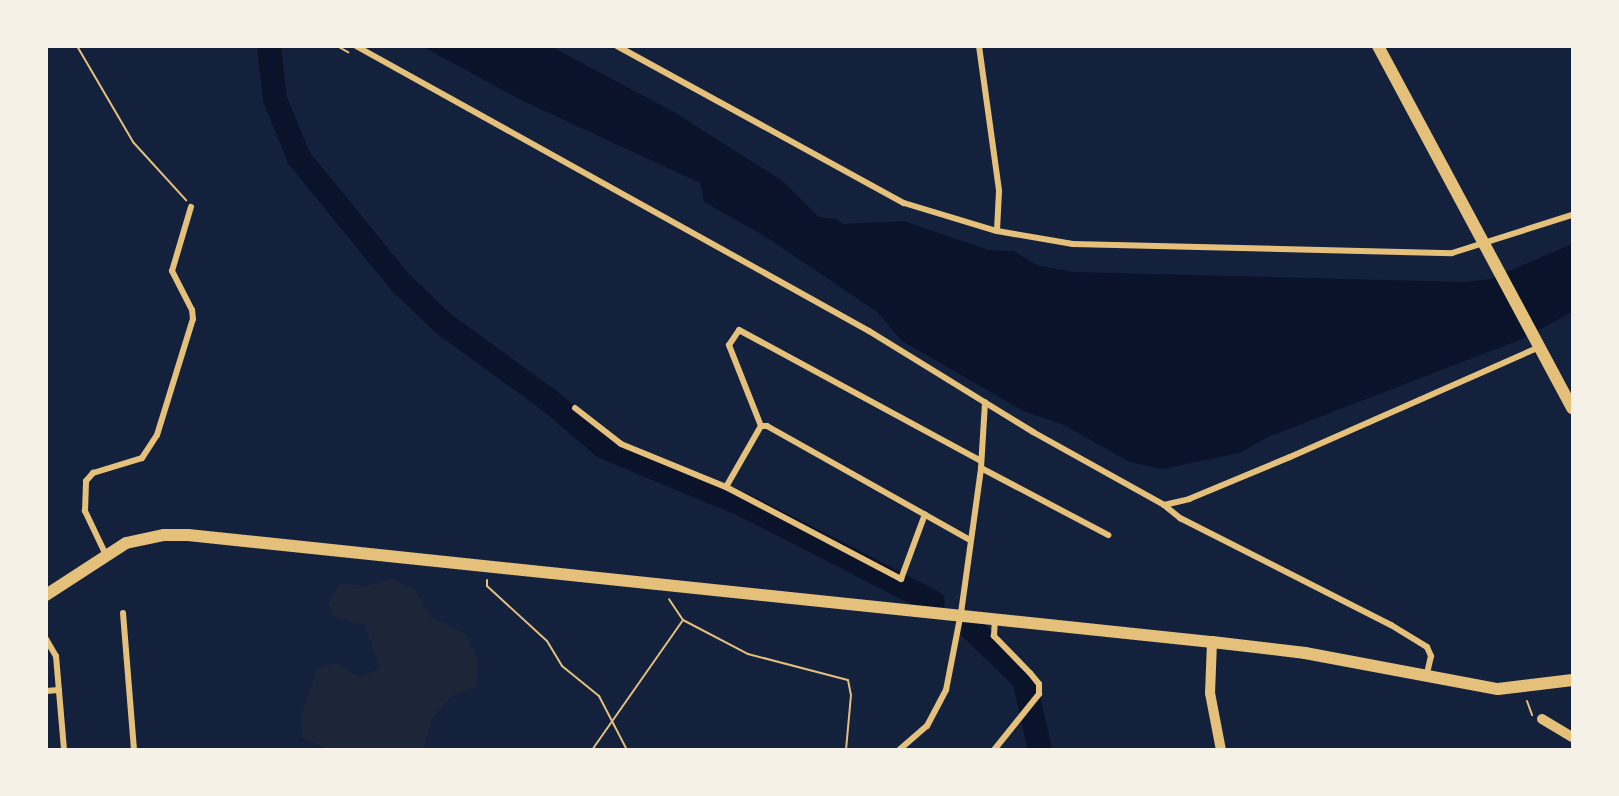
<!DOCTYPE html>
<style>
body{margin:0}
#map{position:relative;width:1619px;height:796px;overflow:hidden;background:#14213d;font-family:Quicksand,sans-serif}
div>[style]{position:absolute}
.green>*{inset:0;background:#1d2539}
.water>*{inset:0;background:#0b132b}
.river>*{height:24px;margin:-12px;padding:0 12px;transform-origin:12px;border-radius:12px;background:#0b132b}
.path>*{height:2px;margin:-1px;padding:0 1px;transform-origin:1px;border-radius:1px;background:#e5c07b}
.minor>*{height:6px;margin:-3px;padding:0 3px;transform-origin:3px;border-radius:3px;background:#e5c07b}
.tertiary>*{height:10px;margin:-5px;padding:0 5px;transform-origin:5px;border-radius:5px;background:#e5c07b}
.primary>*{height:12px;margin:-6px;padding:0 6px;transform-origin:6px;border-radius:6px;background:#e5c07b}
span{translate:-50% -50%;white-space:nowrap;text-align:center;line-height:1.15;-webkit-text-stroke:4.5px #f6f1e7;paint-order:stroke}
.frame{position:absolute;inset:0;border:48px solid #f6f1e7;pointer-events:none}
</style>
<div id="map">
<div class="green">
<div style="clip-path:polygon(391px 579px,415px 590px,431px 617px,466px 634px,478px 661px,476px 686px,452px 696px,433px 717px,423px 749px,326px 749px,302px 738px,301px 717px,318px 668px,336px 663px,361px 678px,380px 668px,365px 625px,335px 618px,328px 603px,340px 584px,367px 586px)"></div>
</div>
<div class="water">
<div style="clip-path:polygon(423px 47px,552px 47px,674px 112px,784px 182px,819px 217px,837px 219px,843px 224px,904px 221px,988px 250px,1014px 251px,1037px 265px,1074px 272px,1465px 282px,1490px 279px,1572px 244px,1572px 312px,1522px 339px,1268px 437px,1240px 453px,1162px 469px,1129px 462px,1064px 425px,1023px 411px,902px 341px,877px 312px,766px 237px,704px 202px,700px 183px,523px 101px)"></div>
</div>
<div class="river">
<div style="left:269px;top:46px;width:53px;rotate:83.5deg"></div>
<div style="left:275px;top:99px;width:64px;rotate:67.9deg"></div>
<div style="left:299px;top:158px;width:160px;rotate:50.8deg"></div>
<div style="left:400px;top:282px;width:61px;rotate:43.7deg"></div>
<div style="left:444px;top:324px;width:131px;rotate:36deg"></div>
<div style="left:550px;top:401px;width:71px;rotate:40.4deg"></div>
<div style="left:604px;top:447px;width:154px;rotate:22.6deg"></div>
<div style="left:746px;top:506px;width:210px;rotate:27.2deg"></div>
<div style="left:971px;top:628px;width:74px;rotate:43.9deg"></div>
<div style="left:1024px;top:679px;width:73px;rotate:77.3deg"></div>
</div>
<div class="path">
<div style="left:77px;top:46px;width:111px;rotate:59.7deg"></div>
<div style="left:133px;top:142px;width:79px;rotate:47.6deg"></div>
<div style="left:337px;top:46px;width:13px;rotate:29deg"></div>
<div style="left:487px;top:580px;width:6px;rotate:90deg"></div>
<div style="left:487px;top:586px;width:81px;rotate:42.5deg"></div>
<div style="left:547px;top:641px;width:29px;rotate:59deg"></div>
<div style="left:562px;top:666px;width:48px;rotate:39deg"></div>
<div style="left:599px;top:696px;width:61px;rotate:62.6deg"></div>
<div style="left:683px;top:620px;width:73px;rotate:27.6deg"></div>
<div style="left:748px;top:654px;width:103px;rotate:14.6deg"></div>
<div style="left:848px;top:680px;width:15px;rotate:79deg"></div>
<div style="left:851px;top:695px;width:55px;rotate:95.2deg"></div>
<div style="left:1527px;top:701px;width:15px;rotate:70deg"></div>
<div style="left:592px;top:750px;width:159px;rotate:-55deg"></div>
<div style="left:683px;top:620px;width:25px;rotate:-124deg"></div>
</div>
<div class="minor">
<div style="left:356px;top:46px;width:587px;rotate:29.05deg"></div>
<div style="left:869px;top:331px;width:193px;rotate:31.6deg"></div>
<div style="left:1033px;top:432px;width:150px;rotate:29.1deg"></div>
<div style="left:1164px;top:505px;width:21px;rotate:39deg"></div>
<div style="left:1180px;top:518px;width:237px;rotate:26.9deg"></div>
<div style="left:1391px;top:625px;width:42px;rotate:31.4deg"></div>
<div style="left:1427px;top:647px;width:10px;rotate:66deg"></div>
<div style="left:1431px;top:656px;width:22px;rotate:103deg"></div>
<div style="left:617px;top:46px;width:327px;rotate:28.7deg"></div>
<div style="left:904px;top:203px;width:97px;rotate:16.8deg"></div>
<div style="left:997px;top:231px;width:77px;rotate:9.7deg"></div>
<div style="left:1073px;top:244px;width:379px;rotate:1.4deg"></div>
<div style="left:1452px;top:253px;width:126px;rotate:-17.6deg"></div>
<div style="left:979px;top:46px;width:146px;rotate:82.1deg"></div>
<div style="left:999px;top:191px;width:40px;rotate:92.9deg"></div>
<div style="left:575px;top:408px;width:58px;rotate:38deg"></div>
<div style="left:621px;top:444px;width:113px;rotate:22.3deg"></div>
<div style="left:726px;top:487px;width:198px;rotate:27.7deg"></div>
<div style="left:901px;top:579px;width:69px;rotate:-69.7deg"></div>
<div style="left:761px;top:426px;width:87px;rotate:-111.6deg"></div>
<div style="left:729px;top:345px;width:18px;rotate:-56deg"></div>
<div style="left:739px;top:330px;width:275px;rotate:28.4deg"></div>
<div style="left:981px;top:468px;width:144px;rotate:27.8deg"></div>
<div style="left:726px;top:487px;width:70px;rotate:-60.2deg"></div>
<div style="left:761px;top:426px;width:6px"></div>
<div style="left:767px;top:426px;width:233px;rotate:29.3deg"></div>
<div style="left:1164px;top:505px;width:26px;rotate:-13deg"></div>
<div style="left:1189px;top:499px;width:109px;rotate:-22.6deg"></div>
<div style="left:1290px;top:457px;width:272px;rotate:-23.8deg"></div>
<div style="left:105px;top:553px;width:47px;rotate:-115.5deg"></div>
<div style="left:85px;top:511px;width:30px;rotate:-88deg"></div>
<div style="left:86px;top:481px;width:11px;rotate:-49deg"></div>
<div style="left:93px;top:473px;width:51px;rotate:-17deg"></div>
<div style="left:142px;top:458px;width:27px;rotate:-57deg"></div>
<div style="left:157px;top:435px;width:121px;rotate:-72.8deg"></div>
<div style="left:193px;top:319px;width:9px;rotate:-96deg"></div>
<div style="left:192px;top:310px;width:44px;rotate:-117.1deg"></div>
<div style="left:172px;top:271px;width:67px;rotate:-73.5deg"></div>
<div style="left:123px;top:613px;width:137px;rotate:85.4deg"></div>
<div style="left:46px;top:639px;width:20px;rotate:60deg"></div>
<div style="left:56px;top:656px;width:94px;rotate:85.1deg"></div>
<div style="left:46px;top:691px;width:13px;rotate:-4deg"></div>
<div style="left:899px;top:750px;width:37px;rotate:-41deg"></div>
<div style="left:927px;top:726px;width:41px;rotate:-62.2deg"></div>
<div style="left:946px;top:690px;width:78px;rotate:-79deg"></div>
<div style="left:961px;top:613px;width:146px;rotate:-82.1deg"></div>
<div style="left:981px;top:468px;width:66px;rotate:-86.5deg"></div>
<div style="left:994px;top:750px;width:72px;rotate:-51.2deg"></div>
<div style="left:1039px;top:694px;width:10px;rotate:-90deg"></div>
<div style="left:1039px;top:684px;width:14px;rotate:-129deg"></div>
<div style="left:1030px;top:673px;width:52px;rotate:-134.2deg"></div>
<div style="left:994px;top:636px;width:17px;rotate:-87deg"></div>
</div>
<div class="tertiary">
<div style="left:1212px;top:642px;width:51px;rotate:92.2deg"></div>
<div style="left:1210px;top:693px;width:58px;rotate:79.1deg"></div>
<div style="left:1542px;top:719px;width:35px;rotate:31deg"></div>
</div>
<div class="primary">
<div style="left:1378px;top:46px;width:411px;rotate:61.8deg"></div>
<div style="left:46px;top:595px;width:95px;rotate:-33deg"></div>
<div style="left:126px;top:543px;width:39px;rotate:-12deg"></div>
<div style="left:164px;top:535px;width:24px"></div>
<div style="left:188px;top:535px;width:1030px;rotate:5.97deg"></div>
<div style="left:1212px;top:642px;width:94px;rotate:6.7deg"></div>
<div style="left:1305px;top:653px;width:196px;rotate:10.6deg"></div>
<div style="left:1498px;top:689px;width:75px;rotate:-6.9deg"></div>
</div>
<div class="frame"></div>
</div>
